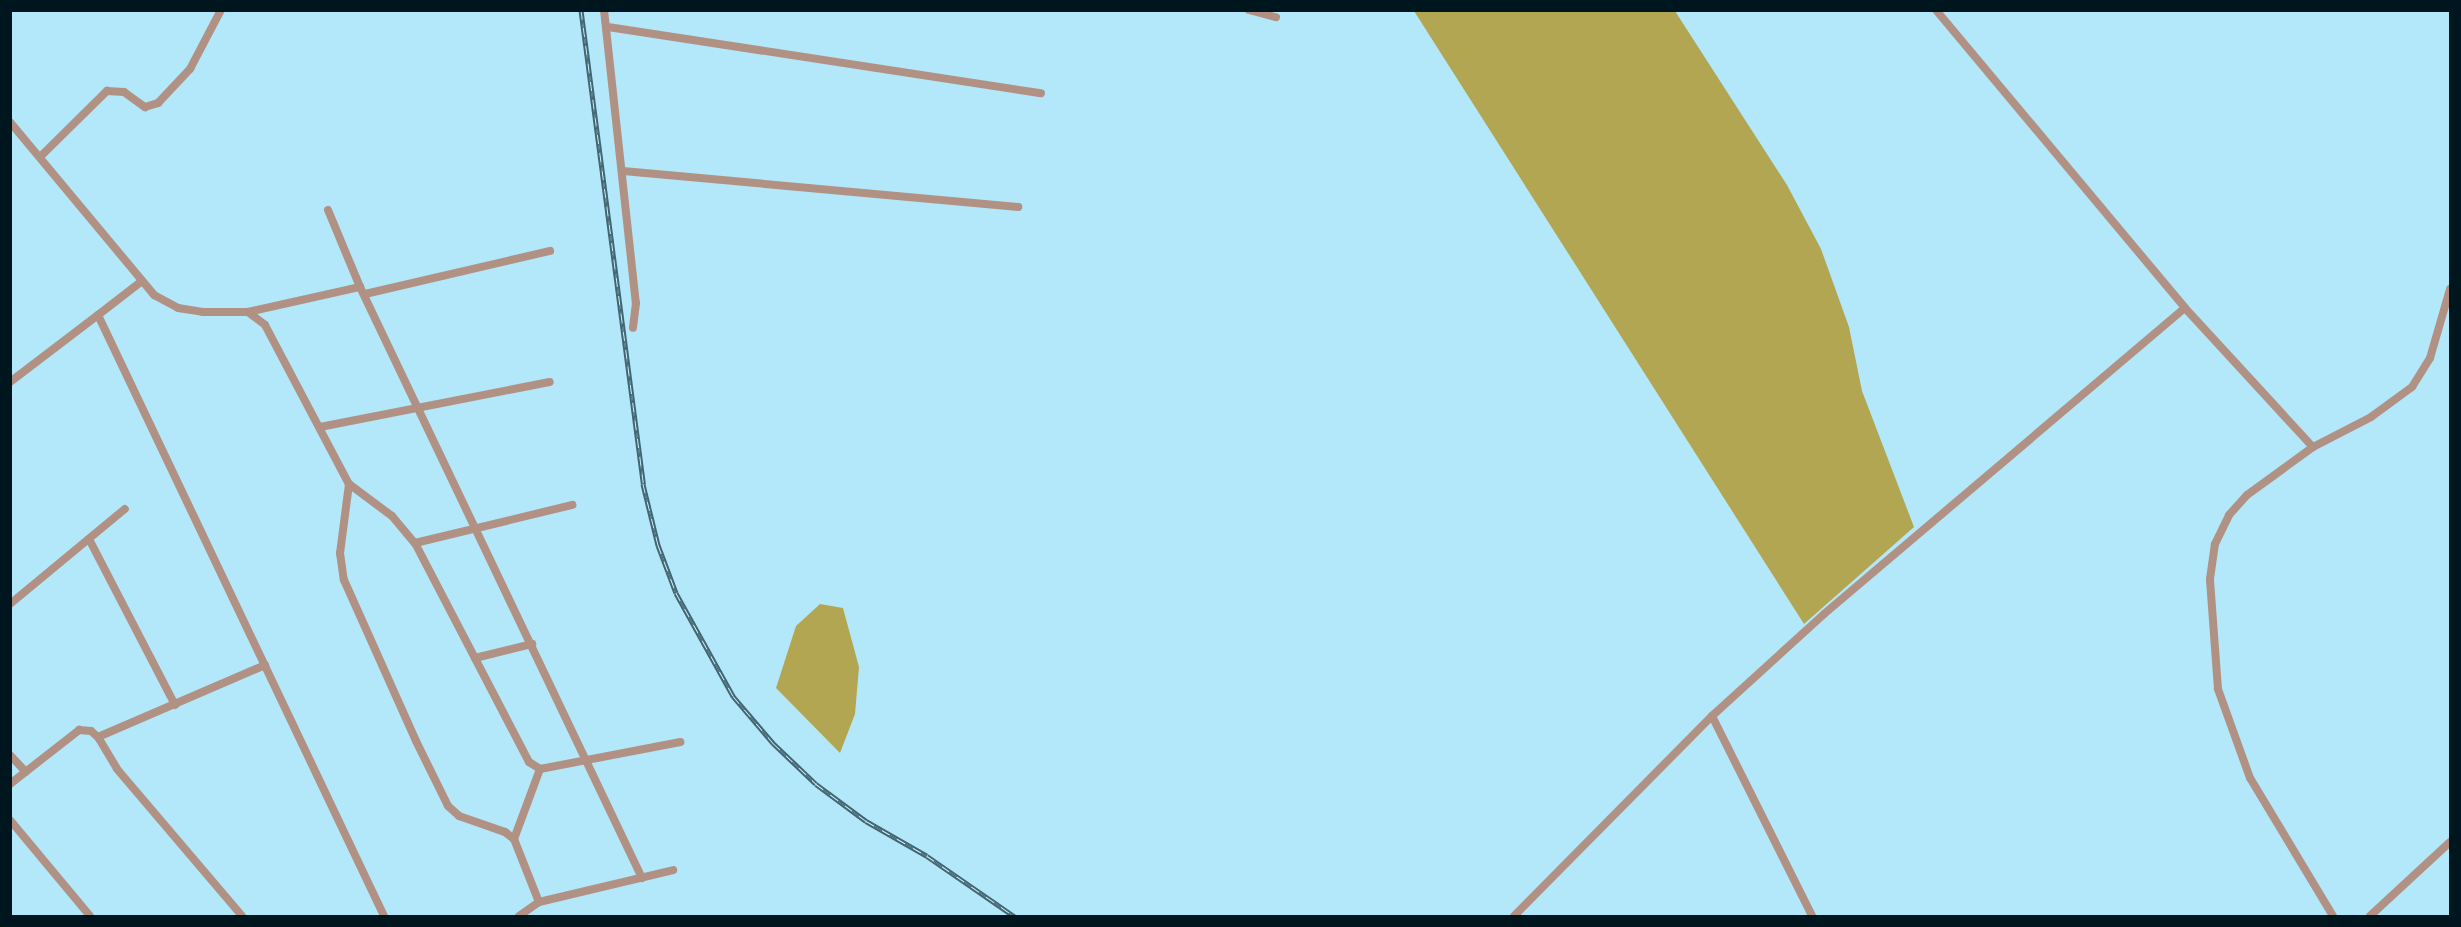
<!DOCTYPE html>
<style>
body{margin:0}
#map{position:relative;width:2461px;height:927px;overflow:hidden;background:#b3e8fa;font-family:"Archivo Narrow",sans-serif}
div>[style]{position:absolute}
.forest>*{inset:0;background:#b3a652}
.street>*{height:8px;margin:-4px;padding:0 4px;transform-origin:4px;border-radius:4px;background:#b29185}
.rail>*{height:5px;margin-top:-2.5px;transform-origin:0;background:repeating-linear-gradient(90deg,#cff2fe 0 9px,#436471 0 18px);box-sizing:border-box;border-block:2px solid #436471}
span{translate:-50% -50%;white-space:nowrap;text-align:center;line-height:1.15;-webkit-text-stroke:5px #cff2fe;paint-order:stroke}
.frame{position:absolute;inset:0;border:12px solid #00161f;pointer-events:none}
</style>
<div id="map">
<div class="forest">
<div style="clip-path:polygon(1414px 11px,1675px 11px,1787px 185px,1821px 249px,1849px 327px,1862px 391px,1914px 527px,1804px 624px)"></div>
<div style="clip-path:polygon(820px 604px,843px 608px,859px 667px,855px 714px,840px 753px,776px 688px,796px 626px)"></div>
</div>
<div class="street">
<div style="left:604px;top:10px;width:295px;rotate:83.8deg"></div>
<div style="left:636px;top:303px;width:25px;rotate:97deg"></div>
<div style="left:1249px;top:10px;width:28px;rotate:15deg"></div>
<div style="left:1936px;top:10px;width:388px;rotate:50.1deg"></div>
<div style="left:608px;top:27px;width:438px;rotate:8.7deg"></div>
<div style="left:10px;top:122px;width:225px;rotate:50.2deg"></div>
<div style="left:154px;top:295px;width:27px;rotate:28deg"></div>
<div style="left:178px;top:308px;width:25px;rotate:9deg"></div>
<div style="left:203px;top:312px;width:45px"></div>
<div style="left:248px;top:312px;width:115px;rotate:-12.6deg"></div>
<div style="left:41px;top:156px;width:93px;rotate:-44.6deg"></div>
<div style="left:107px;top:91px;width:17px;rotate:3deg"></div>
<div style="left:124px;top:92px;width:26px;rotate:36deg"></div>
<div style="left:145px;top:107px;width:14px;rotate:-17deg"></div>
<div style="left:158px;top:103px;width:47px;rotate:-46.7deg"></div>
<div style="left:190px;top:69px;width:67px;rotate:-62.3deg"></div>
<div style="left:623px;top:171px;width:397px;rotate:5.2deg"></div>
<div style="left:328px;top:210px;width:83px;rotate:67.4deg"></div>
<div style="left:360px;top:287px;width:655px;rotate:64.49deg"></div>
<div style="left:142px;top:281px;width:56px;rotate:142.3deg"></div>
<div style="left:98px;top:315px;width:666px;rotate:64.55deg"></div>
<div style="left:365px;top:294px;width:190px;rotate:-13.1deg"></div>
<div style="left:248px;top:312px;width:21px;rotate:37deg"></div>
<div style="left:265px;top:325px;width:180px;rotate:62.2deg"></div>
<div style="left:349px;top:484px;width:54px;rotate:36.7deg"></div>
<div style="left:392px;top:516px;width:35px;rotate:50deg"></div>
<div style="left:415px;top:543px;width:247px;rotate:62.5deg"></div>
<div style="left:529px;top:762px;width:13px;rotate:32deg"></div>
<div style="left:540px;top:769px;width:143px;rotate:-10.9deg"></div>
<div style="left:10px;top:382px;width:111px;rotate:-37.3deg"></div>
<div style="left:320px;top:427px;width:234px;rotate:-11.1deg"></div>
<div style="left:349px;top:484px;width:70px;rotate:97.4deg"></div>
<div style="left:340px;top:553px;width:27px;rotate:82deg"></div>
<div style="left:344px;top:580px;width:176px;rotate:65.9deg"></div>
<div style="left:416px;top:741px;width:72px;rotate:63.8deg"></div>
<div style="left:448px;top:806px;width:15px;rotate:42deg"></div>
<div style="left:459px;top:816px;width:49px;rotate:19.2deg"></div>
<div style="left:505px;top:832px;width:11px;rotate:38deg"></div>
<div style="left:514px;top:839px;width:68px;rotate:68.4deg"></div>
<div style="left:89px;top:539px;width:187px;rotate:62.6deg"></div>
<div style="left:415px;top:543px;width:162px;rotate:-13.6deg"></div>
<div style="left:10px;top:604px;width:149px;rotate:-39.6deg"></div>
<div style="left:475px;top:658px;width:59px;rotate:-13.8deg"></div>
<div style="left:1712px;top:716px;width:224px;rotate:63.4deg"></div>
<div style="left:98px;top:737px;width:37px;rotate:59deg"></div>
<div style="left:117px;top:769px;width:193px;rotate:49.6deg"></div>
<div style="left:10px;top:755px;width:23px;rotate:47deg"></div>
<div style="left:10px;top:784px;width:88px;rotate:-38deg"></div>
<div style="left:79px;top:730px;width:12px;rotate:5deg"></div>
<div style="left:91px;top:731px;width:9px;rotate:41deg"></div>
<div style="left:98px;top:737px;width:182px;rotate:-23.3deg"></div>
<div style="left:10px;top:820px;width:125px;rotate:50.2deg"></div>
<div style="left:514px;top:839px;width:75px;rotate:-69.6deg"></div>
<div style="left:519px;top:916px;width:24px;rotate:-35deg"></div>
<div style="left:539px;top:902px;width:138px;rotate:-13.4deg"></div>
<div style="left:1514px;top:916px;width:281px;rotate:-45.3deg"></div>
<div style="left:1712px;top:716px;width:151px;rotate:-42.3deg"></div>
<div style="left:1824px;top:614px;width:473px;rotate:-40.3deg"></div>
<div style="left:2185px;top:308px;width:189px;rotate:47.4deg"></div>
<div style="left:2333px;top:916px;width:161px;rotate:-121deg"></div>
<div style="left:2250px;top:778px;width:95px;rotate:-109.8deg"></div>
<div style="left:2218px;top:689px;width:110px;rotate:-94.2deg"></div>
<div style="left:2210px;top:579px;width:35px;rotate:-82deg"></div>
<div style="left:2215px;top:544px;width:32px;rotate:-64deg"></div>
<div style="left:2229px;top:515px;width:27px;rotate:-48deg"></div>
<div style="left:2247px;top:495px;width:82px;rotate:-36deg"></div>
<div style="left:2313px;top:447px;width:65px;rotate:-27.3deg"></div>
<div style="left:2371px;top:417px;width:51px;rotate:-36.2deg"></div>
<div style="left:2412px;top:387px;width:34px;rotate:-58deg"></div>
<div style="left:2430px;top:358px;width:72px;rotate:-73.8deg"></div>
<div style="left:2370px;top:916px;width:109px;rotate:-42.8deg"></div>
</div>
<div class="rail">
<div style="left:581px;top:10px;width:478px;rotate:82.5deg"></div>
<div style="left:643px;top:484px;width:63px;rotate:76.2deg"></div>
<div style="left:658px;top:545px;width:51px;rotate:69.4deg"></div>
<div style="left:676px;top:593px;width:118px;rotate:61deg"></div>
<div style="left:733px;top:696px;width:62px;rotate:49.6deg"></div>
<div style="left:773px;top:743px;width:59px;rotate:43.6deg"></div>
<div style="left:816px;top:784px;width:62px;rotate:36.5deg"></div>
<div style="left:866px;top:821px;width:70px;rotate:29.8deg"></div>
<div style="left:927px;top:856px;width:106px;rotate:34.6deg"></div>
</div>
<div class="frame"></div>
</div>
